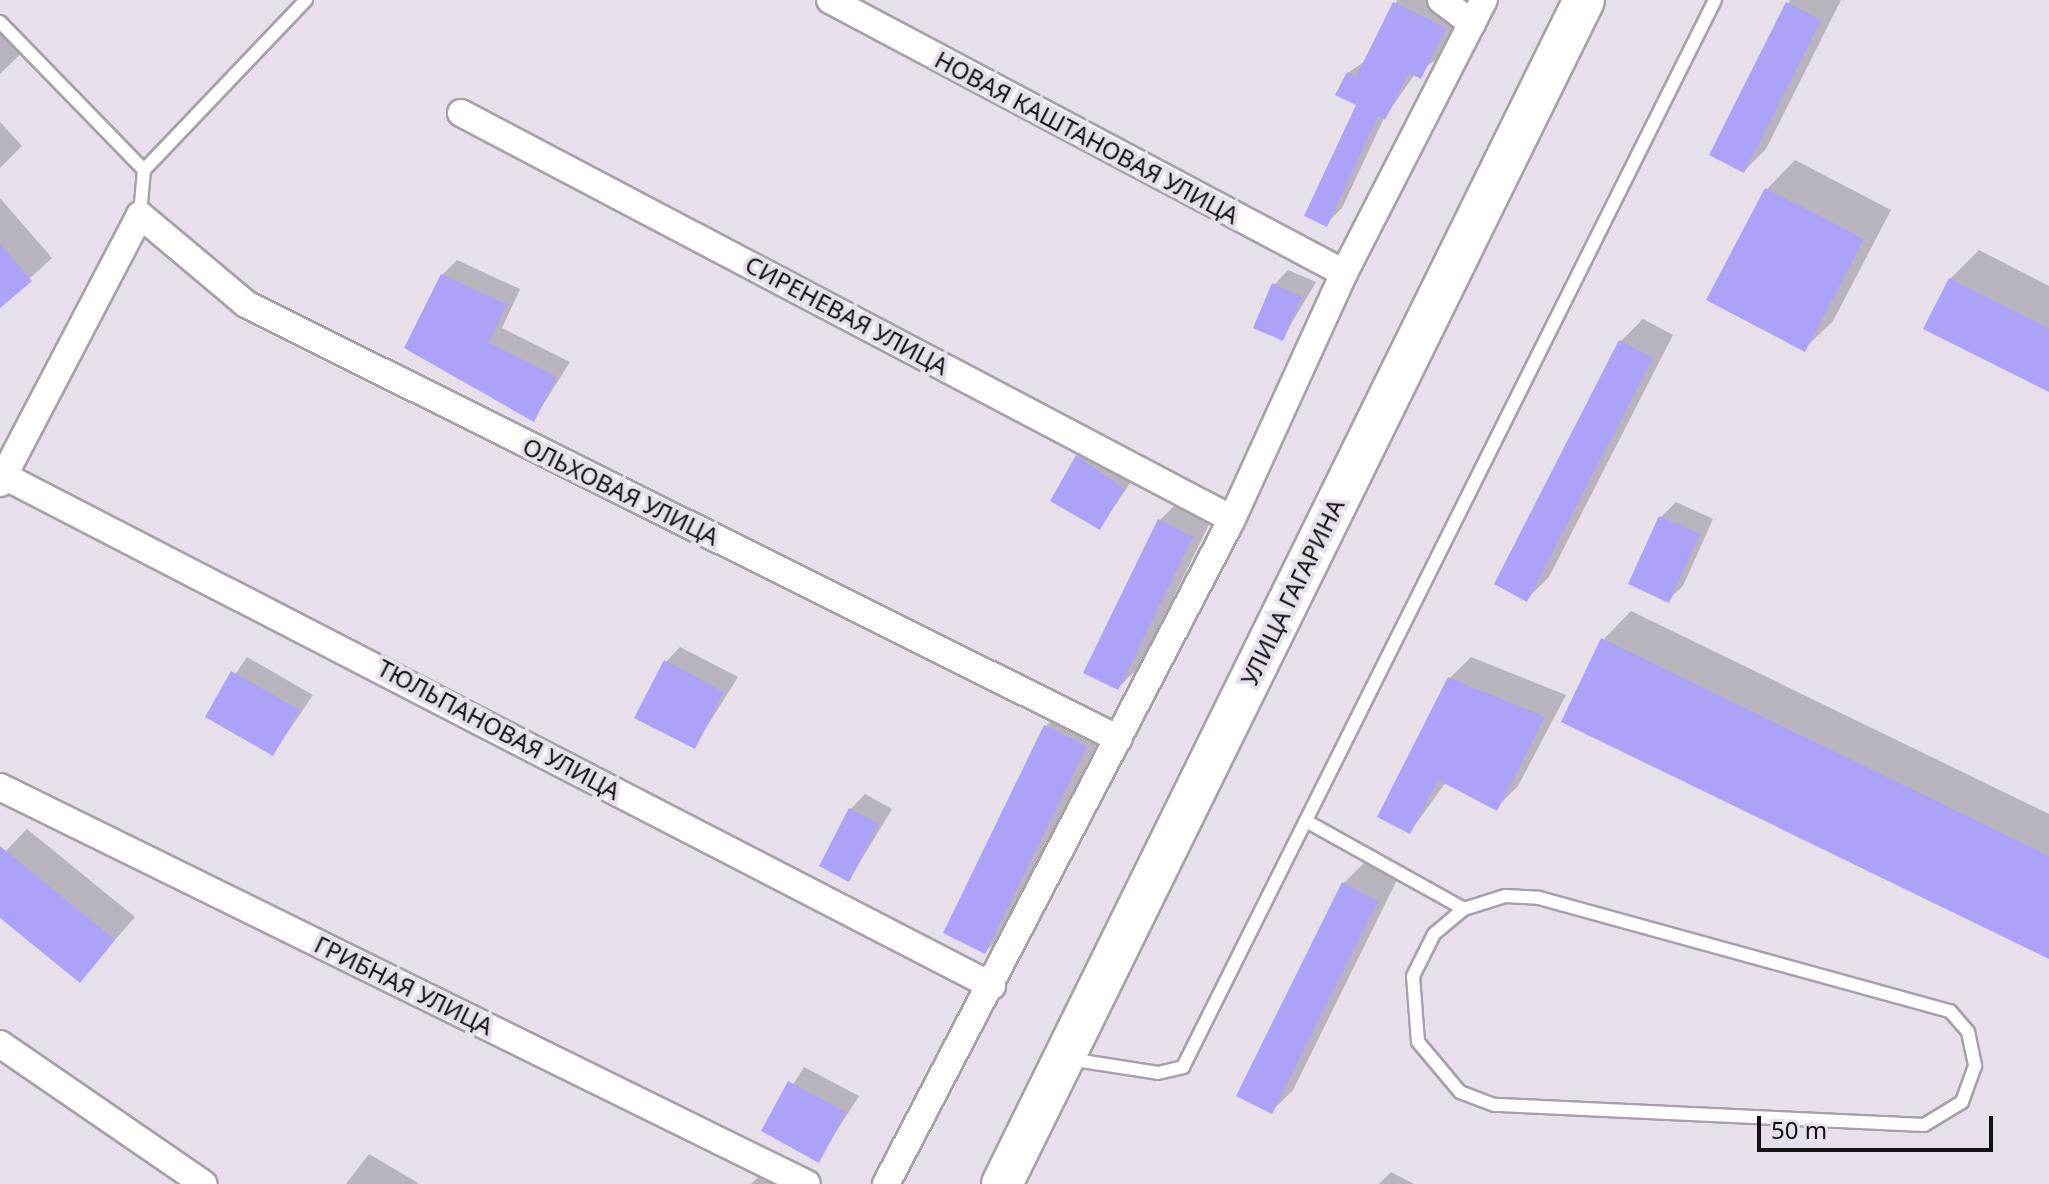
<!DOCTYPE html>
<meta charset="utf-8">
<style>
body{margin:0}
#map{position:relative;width:2049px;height:1184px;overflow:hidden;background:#e7e0eb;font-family:"Noto Sans",sans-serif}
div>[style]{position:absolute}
.shadow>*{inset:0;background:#0003}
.building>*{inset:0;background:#aca3f9}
.roads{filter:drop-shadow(2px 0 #a7a0aa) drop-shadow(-2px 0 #a7a0aa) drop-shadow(0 2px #a7a0aa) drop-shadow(0 -2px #a7a0aa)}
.lane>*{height:12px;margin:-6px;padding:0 6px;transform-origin:6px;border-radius:6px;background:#fff}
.street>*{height:26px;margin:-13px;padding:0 13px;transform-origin:13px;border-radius:13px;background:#fff}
.primary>*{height:40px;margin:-20px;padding:0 20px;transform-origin:20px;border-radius:20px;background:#fff}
span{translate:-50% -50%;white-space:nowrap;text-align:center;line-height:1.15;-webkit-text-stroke:8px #e7e0eb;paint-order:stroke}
.street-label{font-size:24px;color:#141115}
.scale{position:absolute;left:1757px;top:1116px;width:236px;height:36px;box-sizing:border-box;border:4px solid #141115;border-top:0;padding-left:10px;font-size:24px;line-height:28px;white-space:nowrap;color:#141115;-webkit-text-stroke:6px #e7e0eb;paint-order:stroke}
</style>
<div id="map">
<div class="shadow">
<div style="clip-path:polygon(1397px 0,1453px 0,1462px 8px,1436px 60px,1415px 74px,1384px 118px,1342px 208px,1326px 224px,1359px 104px,1348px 73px,1368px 59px)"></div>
<div style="clip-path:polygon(1790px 0,1841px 0,1766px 149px,1744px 171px,1711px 155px)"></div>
<div style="clip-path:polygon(0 20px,28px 47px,0 74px)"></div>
<div style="clip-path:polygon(0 122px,22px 146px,0 168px)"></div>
<div style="clip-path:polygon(1795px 160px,1891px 210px,1833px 321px,1804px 349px,1709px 299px,1767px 189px)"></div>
<div style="clip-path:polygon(0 198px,52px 258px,0 306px)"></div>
<div style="clip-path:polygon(1979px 250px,2049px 286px,2049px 390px,1950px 279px)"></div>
<div style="clip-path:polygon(457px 260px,520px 289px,502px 328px,570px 362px,534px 419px,442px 275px)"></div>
<div style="clip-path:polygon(1288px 270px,1316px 282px,1282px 339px,1274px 285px)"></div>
<div style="clip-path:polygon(1643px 319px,1673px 335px,1549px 577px,1527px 599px,1621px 341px)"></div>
<div style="clip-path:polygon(1092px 442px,1137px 473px,1100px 528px,1078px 456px)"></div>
<div style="clip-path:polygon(1181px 499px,1214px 514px,1140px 666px,1118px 688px,1159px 521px)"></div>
<div style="clip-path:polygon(1676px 502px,1713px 519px,1683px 586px,1668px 600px,1630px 583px,1661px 517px)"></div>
<div style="clip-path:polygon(1631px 611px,2049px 814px,2049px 957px,1603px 640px)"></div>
<div style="clip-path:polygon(680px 647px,738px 677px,694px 747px,666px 662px)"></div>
<div style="clip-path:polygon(247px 657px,313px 695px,273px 754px,207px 716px)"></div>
<div style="clip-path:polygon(1471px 657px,1566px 695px,1518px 786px,1496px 808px,1446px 782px,1410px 832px,1449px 679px)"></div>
<div style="clip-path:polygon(1068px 704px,1107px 723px,1007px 930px,985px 952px,1046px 726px)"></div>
<div style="clip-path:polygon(865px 794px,892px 809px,849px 880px,851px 809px)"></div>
<div style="clip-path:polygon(27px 829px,135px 917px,80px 980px,0 915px,0 857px)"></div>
<div style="clip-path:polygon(1365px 862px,1398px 878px,1293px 1090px,1271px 1112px,1343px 884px)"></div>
<div style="clip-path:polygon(804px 1067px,859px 1096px,818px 1160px,764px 1131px)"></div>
<div style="clip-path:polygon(369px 1154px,418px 1183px,417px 1184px,346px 1184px)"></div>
<div style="clip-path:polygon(1391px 1172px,1414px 1184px,1379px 1184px)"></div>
<div style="clip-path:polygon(762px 1173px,787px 1184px,751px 1184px)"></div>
</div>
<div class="building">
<div style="clip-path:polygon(1393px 2px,1446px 28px,1421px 79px,1409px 73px,1385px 120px,1378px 116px,1327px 227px,1304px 216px,1356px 105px,1335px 95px,1347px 72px,1356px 77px)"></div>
<div style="clip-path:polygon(1786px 2px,1821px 20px,1744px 173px,1709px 155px)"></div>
<div style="clip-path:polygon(1765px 188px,1864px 239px,1805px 352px,1706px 300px)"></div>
<div style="clip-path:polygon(0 244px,32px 281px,0 308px)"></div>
<div style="clip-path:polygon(441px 274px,507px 304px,489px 343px,557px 377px,534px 422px,404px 348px)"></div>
<div style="clip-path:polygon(1949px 278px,2049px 328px,2049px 392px,1923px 329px)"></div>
<div style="clip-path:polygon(1272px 283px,1302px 297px,1283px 341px,1253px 328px)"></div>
<div style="clip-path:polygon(1619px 340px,1653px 358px,1527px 602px,1494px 584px)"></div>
<div style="clip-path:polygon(1076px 455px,1124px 489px,1100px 530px,1050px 501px)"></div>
<div style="clip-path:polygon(1659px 516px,1700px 534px,1669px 603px,1628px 584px)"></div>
<div style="clip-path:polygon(1158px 519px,1193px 537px,1118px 690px,1083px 673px)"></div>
<div style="clip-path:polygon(1601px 638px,2049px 856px,2049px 959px,1561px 722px)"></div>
<div style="clip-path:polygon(664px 660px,724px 692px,695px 749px,634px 718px)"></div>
<div style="clip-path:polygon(231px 671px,300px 710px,273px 756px,205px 717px)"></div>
<div style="clip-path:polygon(1448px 677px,1545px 717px,1497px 811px,1438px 780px,1410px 834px,1377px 817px)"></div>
<div style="clip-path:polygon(1044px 725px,1087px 746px,985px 954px,943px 933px)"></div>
<div style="clip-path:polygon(849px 808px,879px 824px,849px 882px,819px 866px)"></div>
<div style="clip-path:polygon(0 846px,115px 940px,80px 983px,0 918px)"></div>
<div style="clip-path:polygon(1342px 882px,1378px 901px,1272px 1114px,1236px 1096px)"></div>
<div style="clip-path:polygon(788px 1081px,846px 1112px,819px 1163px,761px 1131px)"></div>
</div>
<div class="roads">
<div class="lane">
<div style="left:0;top:22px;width:206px;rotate:45.8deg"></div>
<div style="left:144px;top:170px;width:45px;rotate:95.1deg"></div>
<div style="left:144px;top:170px;width:235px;rotate:-46.4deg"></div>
<div style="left:1306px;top:821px;width:181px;rotate:29.1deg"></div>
<div style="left:1464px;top:909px;width:43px;rotate:-17.6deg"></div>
<div style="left:1505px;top:896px;width:34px;rotate:3deg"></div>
<div style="left:1539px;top:898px;width:426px;rotate:15.4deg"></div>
<div style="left:1950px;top:1011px;width:28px;rotate:49deg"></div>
<div style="left:1968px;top:1032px;width:35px;rotate:78deg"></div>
<div style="left:1975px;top:1066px;width:38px;rotate:110deg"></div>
<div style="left:1962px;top:1102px;width:44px;rotate:148.8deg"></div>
<div style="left:1924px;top:1125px;width:430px;rotate:-177.3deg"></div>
<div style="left:1494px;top:1105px;width:36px;rotate:-159deg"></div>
<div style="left:1460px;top:1092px;width:65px;rotate:-130deg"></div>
<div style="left:1418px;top:1042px;width:66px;rotate:-94.3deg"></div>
<div style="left:1413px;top:976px;width:47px;rotate:-63.4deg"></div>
<div style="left:1434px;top:934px;width:39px;rotate:-40deg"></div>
<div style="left:1069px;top:1059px;width:90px;rotate:8.9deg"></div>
<div style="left:1158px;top:1073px;width:26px;rotate:-13deg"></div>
<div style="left:1183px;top:1067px;width:1192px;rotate:-63.5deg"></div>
</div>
<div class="street">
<div style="left:830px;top:0;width:582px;rotate:27.97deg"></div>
<div style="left:1441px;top:0;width:39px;rotate:37deg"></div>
<div style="left:461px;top:113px;width:871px;rotate:27.77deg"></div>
<div style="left:4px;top:476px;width:1112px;rotate:27.3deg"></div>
<div style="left:0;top:483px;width:302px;rotate:-62.4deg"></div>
<div style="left:140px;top:215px;width:138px;rotate:40deg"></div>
<div style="left:246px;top:304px;width:975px;rotate:26.49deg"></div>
<div style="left:0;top:787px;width:899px;rotate:26.19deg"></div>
<div style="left:0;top:1044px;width:247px;rotate:34.5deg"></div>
<div style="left:886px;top:1184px;width:750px;rotate:-62.51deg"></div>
<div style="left:1232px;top:519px;width:270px;rotate:-65.5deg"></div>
<div style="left:1344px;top:273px;width:307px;rotate:-62.9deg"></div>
</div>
<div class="primary">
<div style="left:1002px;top:1184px;width:1319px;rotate:-63.82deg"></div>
</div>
</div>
<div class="street-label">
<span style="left:1087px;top:137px;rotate:28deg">НОВАЯ КАШТАНОВАЯ УЛИЦА</span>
<span style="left:847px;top:315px;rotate:28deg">СИРЕНЕВАЯ УЛИЦА</span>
<span style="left:621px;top:491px;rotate:26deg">ОЛЬХОВАЯ УЛИЦА</span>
<span style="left:1292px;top:592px;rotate:-64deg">УЛИЦА ГАГАРИНА</span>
<span style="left:499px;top:729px;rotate:28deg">ТЮЛЬПАНОВАЯ УЛИЦА</span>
<span style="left:404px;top:985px;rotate:26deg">ГРИБНАЯ УЛИЦА</span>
</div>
<div class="scale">50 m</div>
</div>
